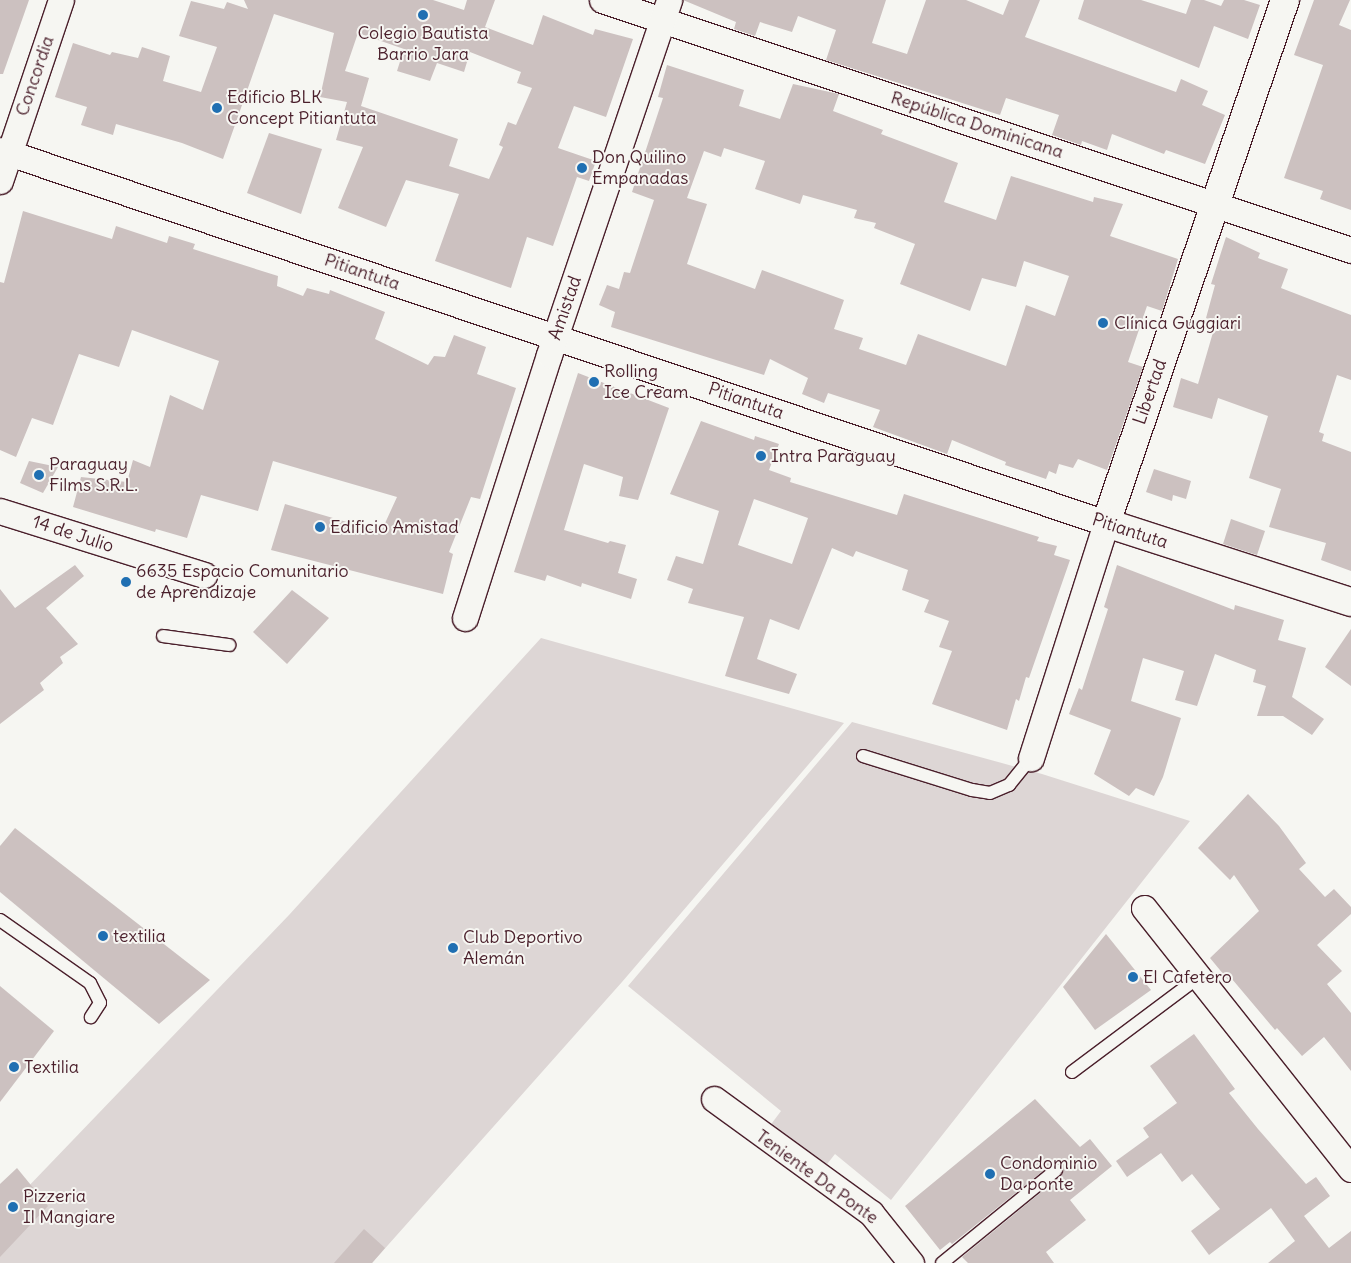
<!DOCTYPE html>
<meta charset="utf-8">
<style>
body{margin:0}
#map{position:relative;width:1351px;height:1263px;overflow:hidden;background:#f6f6f2;font-family:Delius,sans-serif}
div>[style]{position:absolute}
.green>*{inset:0;background:#ddd6d5}
.building>*{inset:0;background:#ccc1c0}
.roads{filter:drop-shadow(1px 0 #4a1f2b) drop-shadow(-1px 0 #4a1f2b) drop-shadow(0 1px #4a1f2b) drop-shadow(0 -1px #4a1f2b)}
.lane>*{height:12px;margin:-6px;padding:0 6px;transform-origin:6px;border-radius:6px;background:#f6f6f2}
.street>*{height:25px;margin:-12.5px;padding:0 12.5px;transform-origin:12.5px;border-radius:12.5px;background:#f6f6f2}
.secondary>*{height:28px;margin:-14px;padding:0 14px;transform-origin:14px;border-radius:14px;background:#f6f6f2}
.dots>*{width:14px;height:14px;translate:-50% -50%;box-sizing:border-box;border:2px solid #f6f6f2;border-radius:50%}
span{translate:-50% -50%;white-space:nowrap;text-align:center;line-height:1.15;-webkit-text-stroke:4px #f6f6f2;paint-order:stroke}
.poi-label{font-size:18px;color:#4a1f2b}
.left{translate:0 -50%;text-align:left}
.street-label{font-size:18px;color:#4a1f2b}
</style>
<div id="map">
<div class="green">
<div style="clip-path:polygon(541px 638px,844px 723px,622px 982px,372px 1263px,0 1263px,0 1216px,289px 915px)"></div>
<div style="clip-path:polygon(852px 722px,1042px 774px,1190px 821px,891px 1200px,835px 1154px,824px 1168px,769px 1127px,781px 1111px,628px 986px)"></div>
</div>
<div class="building">
<div style="clip-path:polygon(0 0,29px 0,3px 74px,0 74px)"></div>
<div style="clip-path:polygon(evenodd,244px 0,433px 0,464px 10px,467px 0,495px 0,485px 27px,533px 45px,543px 15px,593px 35px,595px 29px,633px 39px,606px 117px,574px 106px,558px 148px,596px 161px,589px 181px,577px 177px,553px 246px,527px 237px,511px 288px,435px 261px,459px 194px,406px 180px,386px 227px,338px 208px,363px 147px,336px 140px,347px 102px,320px 97px,334px 33px,274px 14px,223px 159px,182px 143px,116px 124px,113px 135px,81px 125px,87px 107px,55px 97px,73px 43px,110px 55px,112px 52px,138px 58px,142px 47px,170px 56px,163px 81px,201px 92px,217px 47px,179px 36px,191px 1px,224px 9px,227px 2px,248px 9px,244px 0,358px 33px,404px 49px,397px 71px,430px 81px,437px 63px,464px 72px,470px 52px,521px 72px,517px 83px,532px 88px,516px 125px,508px 122px,499px 145px,503px 147px,489px 179px,449px 166px,458px 139px,361px 106px,369px 78px,345px 71px,358px 33px)"></div>
<div style="clip-path:polygon(683px 0,886px 0,872px 43px,907px 54px,926px 0,966px 0,1003px 15px,1009px 0,1040px 0,1025px 37px,1176px 92px,1181px 79px,1208px 91px,1202px 105px,1225px 115px,1205px 164px,1166px 150px,1164px 154px,1112px 134px,1107px 150px,1082px 141px,1081px 145px,1052px 135px,1059px 115px,1006px 98px,1000px 115px,826px 60px,836px 30px,798px 16px,792px 32px,760px 22px,755px 36px,734px 29px,736px 22px)"></div>
<div style="clip-path:polygon(1084px 0,1141px 0,1186px 14px,1191px 0,1204px 0,1221px 6px,1224px 0,1244px 0,1260px 5px,1248px 39px,1214px 26px,1199px 68px,1078px 19px)"></div>
<div style="clip-path:polygon(1314px 0,1350px 0,1339px 25px,1351px 30px,1351px 210px,1320px 199px,1323px 191px,1284px 178px,1323px 65px,1294px 55px)"></div>
<div style="clip-path:polygon(evenodd,667px 65px,744px 90px,739px 106px,780px 119px,793px 84px,839px 94px,833px 111px,883px 130px,881px 134px,958px 163px,944px 202px,996px 220px,1011px 176px,1093px 202px,1094px 197px,1123px 204px,1110px 236px,1178px 259px,1162px 311px,1147px 306px,1128px 362px,1143px 367px,1107px 470px,1078px 459px,1073px 468px,1059px 464px,1056px 474px,1049px 471px,1046px 479px,1005px 465px,1006px 462px,952px 440px,947px 454px,873px 427px,880px 410px,828px 393px,824px 403px,802px 394px,808px 378px,770px 359px,764px 375px,611px 327px,615px 312px,599px 305px,607px 285px,619px 289px,624px 272px,630px 273px,654px 200px,632px 192px,663px 98px,658px 97px,667px 65px,724px 148px,765px 161px,755px 189px,800px 204px,803px 195px,857px 210px,854px 218px,876px 223px,874px 228px,915px 244px,900px 284px,970px 311px,982px 278px,1016px 287px,1024px 261px,1069px 276px,1055px 316px,1026px 305px,1006px 366px,918px 334px,906px 365px,859px 349px,863px 338px,834px 329px,844px 300px,762px 270px,755px 289px,687px 264px,707px 204px,687px 198px,704px 151px,721px 157px,724px 148px)"></div>
<div style="clip-path:polygon(269px 133px,322px 149px,301px 214px,247px 193px)"></div>
<div style="clip-path:polygon(23px 211px,112px 239px,116px 226px,167px 243px,169px 236px,195px 244px,193px 249px,278px 276px,277px 286px,303px 296px,307px 288px,329px 294px,330px 290px,385px 312px,375px 339px,428px 365px,434px 356px,445px 357px,454px 335px,486px 347px,477px 374px,516px 388px,480px 499px,471px 497px,449px 552px,453px 554px,443px 594px,271px 550px,285px 504px,381px 532px,397px 497px,273px 461px,258px 511px,201px 495px,187px 538px,156px 529px,155px 532px,73px 507px,81px 477px,127px 482px,133px 460px,150px 467px,170px 395px,203px 410px,219px 361px,132px 330px,119px 367px,79px 354px,53px 425px,32px 418px,16px 457px,0 450px,0 282px,4px 283px)"></div>
<div style="clip-path:polygon(1226px 237px,1260px 253px,1258px 258px,1288px 269px,1281px 288px,1351px 315px,1351px 380px,1337px 375px,1319px 432px,1324px 434px,1322px 441px,1351px 452px,1351px 571px,1321px 560px,1326px 543px,1269px 527px,1281px 489px,1249px 478px,1268px 416px,1218px 398px,1212px 419px,1173px 407px,1181px 378px,1198px 384px,1216px 322px,1206px 318px,1215px 285px,1211px 284px)"></div>
<div style="clip-path:polygon(578px 373px,669px 408px,638px 500px,619px 496px,623px 477px,584px 464px,564px 530px,608px 543px,610px 541px,626px 545px,618px 573px,637px 579px,631px 599px,582px 583px,581px 587px,547px 575px,545px 581px,514px 572px)"></div>
<div style="clip-path:polygon(evenodd,701px 421px,754px 440px,755px 436px,779px 444px,769px 470px,791px 478px,790px 482px,897px 515px,904px 494px,1039px 537px,1037px 541px,1057px 546px,1054px 555px,1070px 560px,1029px 678px,1026px 677px,1019px 701px,1016px 699px,1007px 730px,932px 704px,952px 651px,939px 647px,949px 621px,924px 612px,929px 600px,902px 590px,908px 570px,856px 551px,853px 557px,832px 548px,799px 630px,770px 619px,757px 659px,797px 674px,789px 694px,725px 676px,744px 617px,688px 603px,693px 589px,667px 580px,676px 556px,703px 564px,719px 511px,670px 494px,701px 421px,754px 499px,808px 518px,792px 564px,738px 545px,754px 499px)"></div>
<div style="clip-path:polygon(29px 461px,58px 467px,43px 493px,20px 483px)"></div>
<div style="clip-path:polygon(1154px 469px,1191px 481px,1186px 499px,1173px 495px,1172px 501px,1146px 492px)"></div>
<div style="clip-path:polygon(1231px 519px,1265px 531px,1257px 555px,1223px 544px)"></div>
<div style="clip-path:polygon(75px 565px,84px 576px,46px 608px,78px 644px,60px 657px,63px 663px,40px 683px,44px 690px,0 724px,0 589px,15px 608px)"></div>
<div style="clip-path:polygon(1117px 565px,1234px 610px,1235px 605px,1284px 620px,1278px 640px,1306px 648px,1292px 697px,1324px 719px,1312px 735px,1283px 716px,1257px 716px,1266px 686px,1253px 682px,1256px 670px,1215px 654px,1197px 706px,1175px 700px,1184px 671px,1143px 658px,1131px 701px,1181px 718px,1163px 777px,1154px 796px,1136px 788px,1129px 796px,1094px 774px,1111px 730px,1069px 714px,1079px 688px,1082px 690px,1108px 609px,1104px 607px)"></div>
<div style="clip-path:polygon(292px 590px,329px 618px,287px 664px,253px 632px)"></div>
<div style="clip-path:polygon(1351px 629px,1351px 686px,1325px 667px)"></div>
<div style="clip-path:polygon(1248px 794px,1279px 826px,1306px 863px,1299px 869px,1325px 897px,1334px 889px,1351px 907px,1351px 914px,1317px 945px,1342px 971px,1327px 984px,1351px 1013px,1351px 1071px,1324px 1037px,1302px 1056px,1277px 1028px,1275px 1030px,1232px 979px,1229px 981px,1210px 958px,1259px 911px,1234px 875px,1230px 880px,1198px 848px)"></div>
<div style="clip-path:polygon(15px 828px,210px 980px,159px 1024px,0 892px,0 846px)"></div>
<div style="clip-path:polygon(1106px 934px,1151px 990px,1095px 1030px,1063px 987px)"></div>
<div style="clip-path:polygon(0 986px,54px 1031px,0 1102px)"></div>
<div style="clip-path:polygon(1194px 1034px,1235px 1089px,1229px 1093px,1258px 1129px,1306px 1184px,1316px 1177px,1330px 1196px,1304px 1216px,1329px 1248px,1351px 1231px,1351px 1263px,1268px 1263px,1295px 1241px,1271px 1208px,1209px 1255px,1191px 1231px,1220px 1209px,1192px 1174px,1182px 1182px,1161px 1153px,1127px 1177px,1116px 1161px,1149px 1137px,1143px 1128px,1177px 1103px,1150px 1066px)"></div>
<div style="clip-path:polygon(1035px 1099px,1080px 1147px,1090px 1139px,1112px 1166px,1070px 1200px,1086px 1220px,1046px 1252px,1054px 1263px,968px 1263px,962px 1257px,1061px 1176px,1063px 1165px,1054px 1162px,952px 1244px,950px 1242px,940px 1250px,905px 1206px)"></div>
<div style="clip-path:polygon(17px 1168px,48px 1206px,0 1257px,0 1184px)"></div>
<div style="clip-path:polygon(364px 1229px,385px 1248px,372px 1263px,334px 1263px)"></div>
</div>
<div class="roads">
<div class="lane">
<div style="left:163px;top:636px;width:67px;rotate:7.8deg"></div>
<div style="left:863px;top:756px;width:114px;rotate:17.3deg"></div>
<div style="left:972px;top:790px;width:18px;rotate:9deg"></div>
<div style="left:990px;top:793px;width:21px;rotate:-23deg"></div>
<div style="left:1009px;top:785px;width:35px;rotate:-51deg"></div>
<div style="left:0;top:920px;width:110px;rotate:35deg"></div>
<div style="left:90px;top:983px;width:22px;rotate:63deg"></div>
<div style="left:100px;top:1003px;width:17px;rotate:123deg"></div>
<div style="left:1072px;top:1072px;width:159px;rotate:-36.8deg"></div>
<div style="left:942px;top:1263px;width:147px;rotate:-39.2deg"></div>
</div>
<div class="street">
<div style="left:602px;top:0;width:790px;rotate:18.46deg"></div>
<div style="left:0;top:150px;width:1167px;rotate:18.64deg"></div>
<div style="left:1106px;top:523px;width:247px;rotate:107.7deg"></div>
<div style="left:0;top:181px;width:191px;rotate:-71.4deg"></div>
<div style="left:0;top:511px;width:214px;rotate:17.4deg"></div>
<div style="left:465px;top:618px;width:276px;rotate:-72.3deg"></div>
<div style="left:549px;top:355px;width:375px;rotate:-71.3deg"></div>
<div style="left:1144px;top:908px;width:333px;rotate:51.6deg"></div>
<div style="left:714px;top:1099px;width:194px;rotate:36deg"></div>
<div style="left:871px;top:1213px;width:64px;rotate:51.3deg"></div>
</div>
<div class="secondary">
<div style="left:1285px;top:0;width:553px;rotate:108.89deg"></div>
<div style="left:1106px;top:523px;width:257px;rotate:17.9deg"></div>
</div>
</div>
<div class="dots">
<div style="left:423px;top:15px;background:#1f6fb2"></div>
<div style="left:217px;top:108px;background:#1f6fb2"></div>
<div style="left:582px;top:168px;background:#1f6fb2"></div>
<div style="left:1103px;top:323px;background:#1f6fb2"></div>
<div style="left:594px;top:382px;background:#1f6fb2"></div>
<div style="left:761px;top:456px;background:#1f6fb2"></div>
<div style="left:39px;top:475px;background:#1f6fb2"></div>
<div style="left:320px;top:527px;background:#1f6fb2"></div>
<div style="left:126px;top:582px;background:#1f6fb2"></div>
<div style="left:103px;top:936px;background:#1f6fb2"></div>
<div style="left:453px;top:948px;background:#1f6fb2"></div>
<div style="left:1133px;top:977px;background:#1f6fb2"></div>
<div style="left:14px;top:1067px;background:#1f6fb2"></div>
<div style="left:990px;top:1174px;background:#1f6fb2"></div>
<div style="left:13px;top:1207px;background:#1f6fb2"></div>
</div>
<div class="poi-label">
<span style="left:423px;top:44px">Colegio Bautista<br>Barrio Jara</span>
<span class="left" style="left:227px;top:108px">Edificio BLK<br>Concept Pitiantuta</span>
<span class="left" style="left:592px;top:168px">Don Quilino<br>Empanadas</span>
<span class="left" style="left:1114px;top:323px">Clínica Guggiari</span>
<span class="left" style="left:604px;top:382px">Rolling<br>Ice Cream</span>
<span class="left" style="left:771px;top:456px">Intra Paraguay</span>
<span class="left" style="left:49px;top:475px">Paraguay<br>Films S.R.L.</span>
<span class="left" style="left:330px;top:527px">Edificio Amistad</span>
<span class="left" style="left:136px;top:582px">6635 Espacio Comunitario<br>de Aprendizaje</span>
<span class="left" style="left:113px;top:936px">textilia</span>
<span class="left" style="left:463px;top:948px">Club Deportivo<br>Alemán</span>
<span class="left" style="left:1143px;top:977px">El Cafetero</span>
<span class="left" style="left:24px;top:1067px">Textilia</span>
<span class="left" style="left:1000px;top:1174px">Condominio<br>Da ponte</span>
<span class="left" style="left:23px;top:1207px">Pizzeria<br>Il Mangiare</span>
</div>
<div class="street-label">
<span style="left:35px;top:76px;rotate:-71deg">Concordia</span>
<span style="left:977px;top:125px;rotate:18deg">República Dominicana</span>
<span style="left:362px;top:272px;rotate:19deg">Pitiantuta</span>
<span style="left:565px;top:308px;rotate:-71deg">Amistad</span>
<span style="left:1150px;top:392px;rotate:-71deg">Libertad</span>
<span style="left:746px;top:401px;rotate:19deg">Pitiantuta</span>
<span style="left:1130px;top:531px;rotate:18deg">Pitiantuta</span>
<span style="left:73px;top:534px;rotate:18deg">14 de Julio</span>
<span style="left:817px;top:1177px;rotate:36deg">Teniente Da Ponte</span>
</div>
</div>
